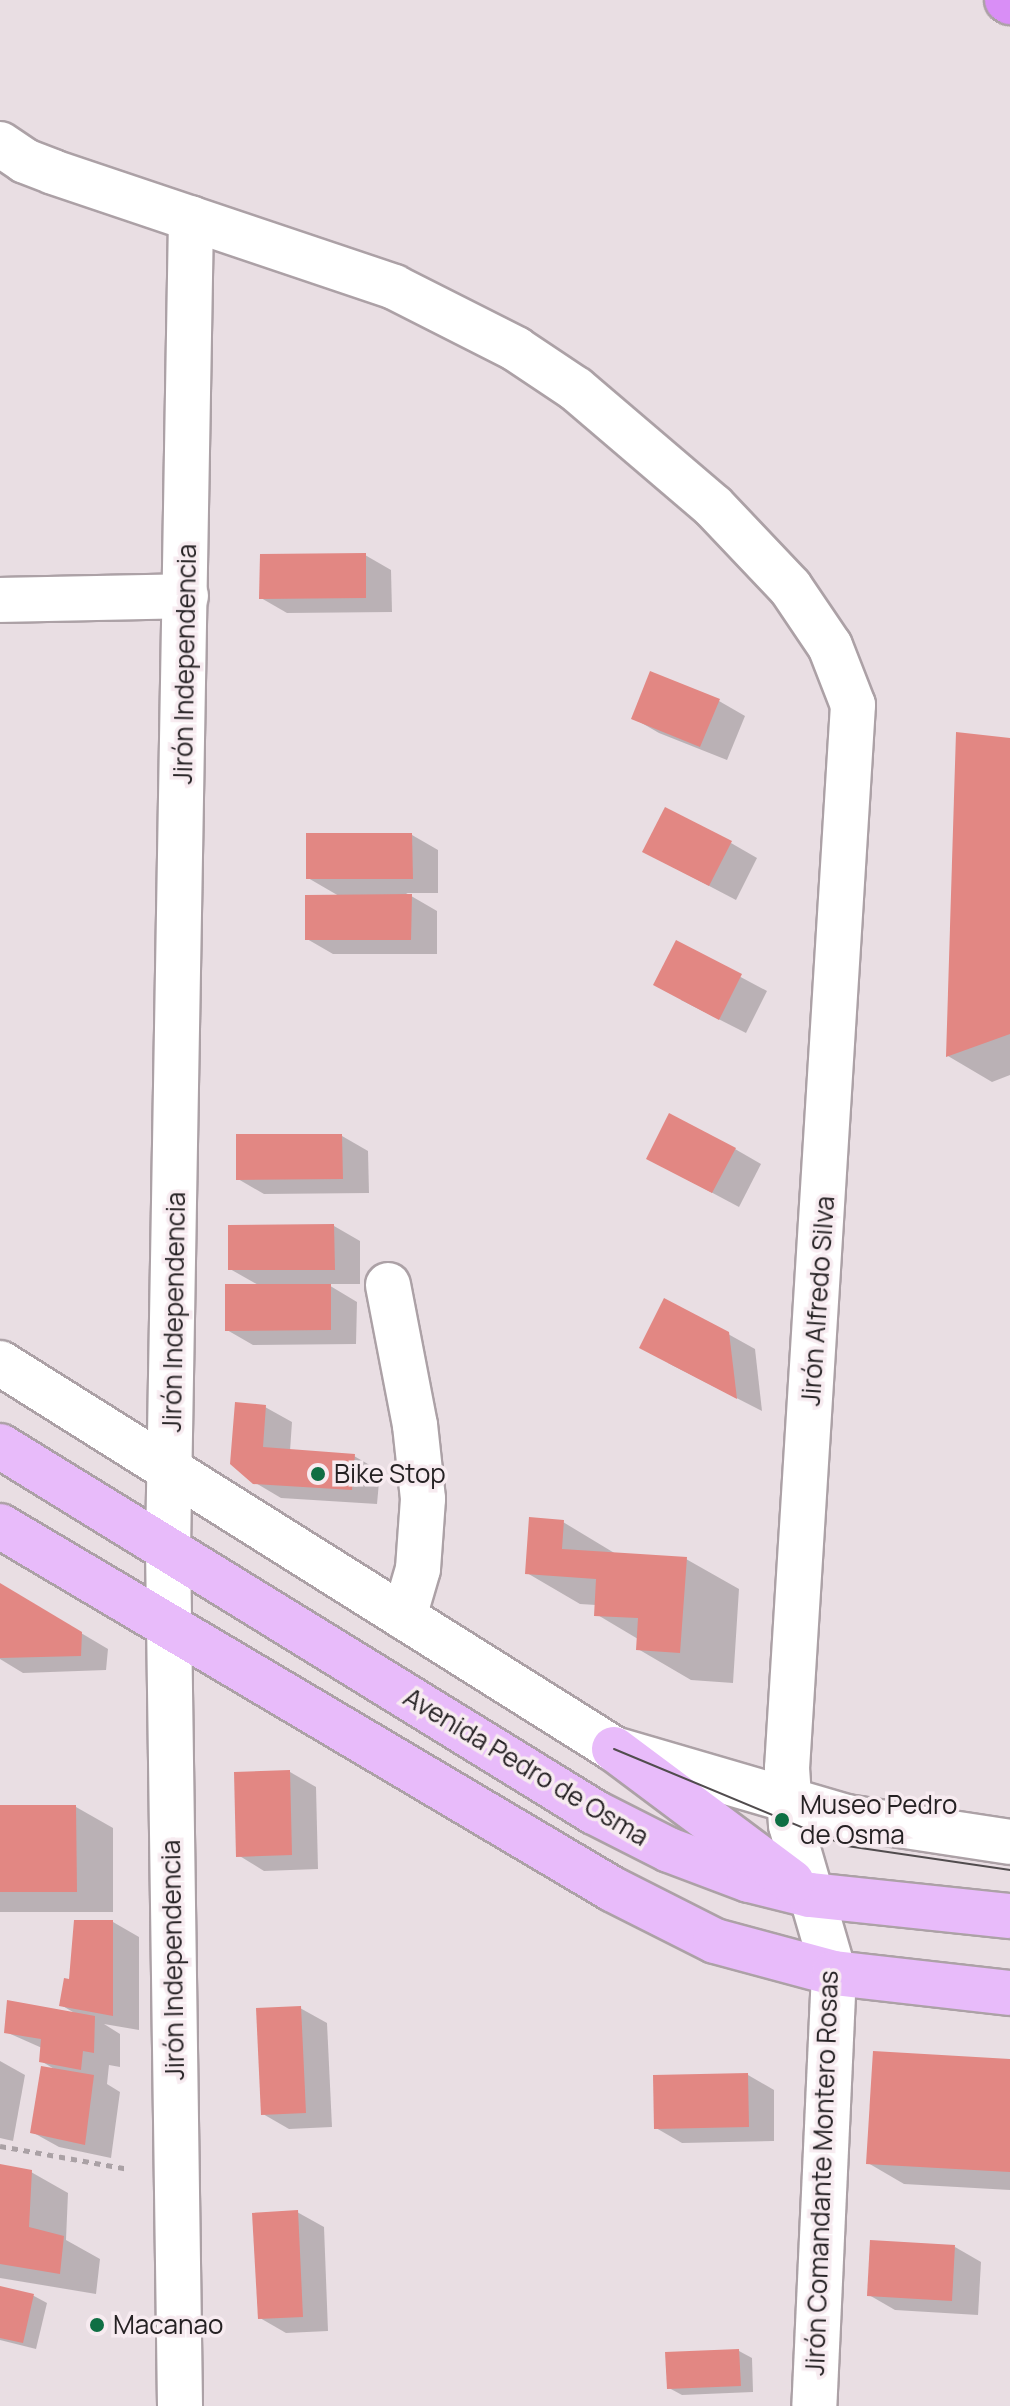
<!DOCTYPE html>
<meta charset="utf-8">
<style>
body{margin:0}
#map{position:relative;width:1010px;height:2406px;overflow:hidden;background:#e9dee3;font-family:Manrope,sans-serif}
div>[style]{position:absolute}
.shadow>*{inset:0;background:#0003}
.building>*{inset:0;background:#e28783}
.path>*{height:5px;margin-top:-2.5px;transform-origin:0;background:repeating-linear-gradient(90deg,#aaa1a5 0 6px,transparent 0 12px)}
.roads{filter:drop-shadow(2px 0 #aca1a6) drop-shadow(-2px 0 #aca1a6) drop-shadow(0 2px #aca1a6) drop-shadow(0 -2px #aca1a6)}
.minor>*{height:44px;margin:-22px;padding:0 22px;transform-origin:22px;border-radius:22px;background:#fff}
.major>*{height:44px;margin:-22px;padding:0 22px;transform-origin:22px;border-radius:22px;background:#e8bbfa}
.highway>*{height:44px;margin:-22px;padding:0 22px;transform-origin:22px;border-radius:22px;background:#d98ef6}
.tram>*{height:2px;margin:-1px;padding:0 1px;transform-origin:1px;border-radius:1px;background:#514c4e}
.dots>*{width:22px;height:22px;translate:-50% -50%;box-sizing:border-box;border:4px solid #f7ebf0;border-radius:50%}
span{translate:-50% -50%;white-space:nowrap;text-align:center;line-height:1.15;-webkit-text-stroke:7px #f7ebf0;paint-order:stroke}
.street-label{font-size:26px;color:#252123}
.poi-label{font-size:26px;color:#252123}
.left{translate:0 -50%;text-align:left}
</style>
<div id="map">
<div class="shadow">
<div style="clip-path:polygon(365px 555px,391px 570px,392px 612px,287px 613px,261px 598px)"></div>
<div style="clip-path:polygon(719px 701px,745px 716px,727px 760px,659px 733px,633px 718px)"></div>
<div style="clip-path:polygon(1010px 740px,1010px 1075px,992px 1082px,948px 1056px)"></div>
<div style="clip-path:polygon(412px 835px,438px 850px,438px 893px,406px 893px,437px 911px,437px 954px,333px 954px,307px 939px,339px 896px,308px 878px)"></div>
<div style="clip-path:polygon(731px 843px,757px 858px,736px 900px,671px 866px)"></div>
<div style="clip-path:polygon(677px 943px,767px 991px,746px 1033px,681px 1000px)"></div>
<div style="clip-path:polygon(342px 1136px,368px 1151px,369px 1193px,264px 1194px,238px 1179px)"></div>
<div style="clip-path:polygon(735px 1149px,761px 1164px,739px 1207px,675px 1173px)"></div>
<div style="clip-path:polygon(334px 1226px,360px 1241px,360px 1284px,327px 1284px,357px 1302px,356px 1344px,253px 1345px,227px 1330px,260px 1286px,230px 1269px)"></div>
<div style="clip-path:polygon(728px 1334px,755px 1349px,762px 1411px,668px 1363px)"></div>
<div style="clip-path:polygon(265px 1407px,292px 1422px,290px 1451px,354px 1456px,380px 1471px,377px 1504px,281px 1498px,254px 1482px)"></div>
<div style="clip-path:polygon(563px 1522px,616px 1554px,686px 1559px,739px 1589px,733px 1683px,691px 1680px,638px 1649px,638px 1639px,596px 1614px,596px 1605px,580px 1604px,527px 1573px)"></div>
<div style="clip-path:polygon(0 1585px,108px 1649px,106px 1670px,23px 1673px,0 1659px)"></div>
<div style="clip-path:polygon(290px 1772px,316px 1787px,318px 1869px,264px 1871px,238px 1855px)"></div>
<div style="clip-path:polygon(0 1807px,76px 1807px,113px 1828px,113px 1912px,0 1912px)"></div>
<div style="clip-path:polygon(113px 1922px,139px 1937px,139px 2030px,104px 2024px,120px 2034px,120px 2067px,109px 2065px,107px 2084px,120px 2092px,111px 2158px,59px 2147px,32px 2132px,56px 2070px,41px 2061px,42px 2048px,6px 2032px,78px 2015px,61px 2005px,71px 1982px)"></div>
<div style="clip-path:polygon(300px 2008px,327px 2023px,332px 2127px,289px 2129px,263px 2114px)"></div>
<div style="clip-path:polygon(0 2061px,25px 2075px,13px 2141px,0 2138px)"></div>
<div style="clip-path:polygon(1010px 2061px,1010px 2190px,904px 2184px,868px 2163px)"></div>
<div style="clip-path:polygon(748px 2075px,774px 2090px,774px 2141px,682px 2143px,656px 2128px)"></div>
<div style="clip-path:polygon(0 2166px,31px 2172px,68px 2193px,66px 2240px,100px 2259px,96px 2294px,0 2278px)"></div>
<div style="clip-path:polygon(297px 2212px,324px 2227px,328px 2331px,286px 2333px,260px 2318px)"></div>
<div style="clip-path:polygon(955px 2247px,981px 2262px,978px 2315px,895px 2310px,869px 2295px)"></div>
<div style="clip-path:polygon(0 2288px,34px 2296px,47px 2303px,36px 2349px,0 2340px)"></div>
<div style="clip-path:polygon(739px 2351px,752px 2358px,753px 2392px,682px 2395px,669px 2388px)"></div>
</div>
<div class="building">
<div style="clip-path:polygon(366px 553px,366px 598px,259px 599px,260px 554px)"></div>
<div style="clip-path:polygon(650px 671px,720px 699px,700px 747px,631px 719px)"></div>
<div style="clip-path:polygon(956px 732px,1010px 738px,1010px 1034px,946px 1057px)"></div>
<div style="clip-path:polygon(665px 807px,732px 841px,709px 886px,642px 852px)"></div>
<div style="clip-path:polygon(306px 833px,412px 833px,413px 879px,306px 879px)"></div>
<div style="clip-path:polygon(412px 894px,411px 940px,305px 940px,305px 895px)"></div>
<div style="clip-path:polygon(676px 940px,742px 974px,719px 1020px,653px 985px)"></div>
<div style="clip-path:polygon(669px 1113px,736px 1148px,712px 1193px,646px 1159px)"></div>
<div style="clip-path:polygon(236px 1134px,342px 1134px,343px 1179px,236px 1180px)"></div>
<div style="clip-path:polygon(334px 1224px,335px 1270px,228px 1270px,228px 1225px)"></div>
<div style="clip-path:polygon(225px 1284px,331px 1284px,331px 1330px,225px 1331px)"></div>
<div style="clip-path:polygon(664px 1298px,729px 1332px,737px 1399px,639px 1348px)"></div>
<div style="clip-path:polygon(235px 1402px,266px 1405px,263px 1447px,355px 1454px,352px 1490px,253px 1484px,230px 1464px)"></div>
<div style="clip-path:polygon(529px 1517px,564px 1520px,562px 1549px,687px 1557px,680px 1653px,636px 1650px,638px 1618px,594px 1616px,596px 1579px,525px 1574px)"></div>
<div style="clip-path:polygon(0 1583px,82px 1632px,81px 1656px,0 1658px)"></div>
<div style="clip-path:polygon(290px 1770px,292px 1855px,236px 1857px,234px 1772px)"></div>
<div style="clip-path:polygon(0 1805px,76px 1805px,77px 1892px,0 1892px)"></div>
<div style="clip-path:polygon(74px 1920px,113px 1920px,113px 2016px,59px 2006px,64px 1978px,69px 1979px)"></div>
<div style="clip-path:polygon(7px 2000px,95px 2016px,94px 2053px,83px 2051px,81px 2070px,39px 2062px,41px 2039px,4px 2033px)"></div>
<div style="clip-path:polygon(301px 2006px,306px 2113px,261px 2115px,256px 2008px)"></div>
<div style="clip-path:polygon(873px 2051px,1010px 2059px,1010px 2172px,866px 2164px)"></div>
<div style="clip-path:polygon(41px 2066px,94px 2075px,85px 2145px,30px 2133px)"></div>
<div style="clip-path:polygon(748px 2073px,749px 2127px,654px 2129px,653px 2075px)"></div>
<div style="clip-path:polygon(0 2164px,32px 2170px,29px 2227px,64px 2236px,60px 2274px,0 2264px)"></div>
<div style="clip-path:polygon(298px 2210px,303px 2317px,258px 2319px,252px 2213px)"></div>
<div style="clip-path:polygon(870px 2240px,955px 2245px,952px 2301px,867px 2296px)"></div>
<div style="clip-path:polygon(0 2286px,34px 2294px,23px 2343px,0 2338px)"></div>
<div style="clip-path:polygon(739px 2349px,741px 2386px,667px 2389px,665px 2352px)"></div>
</div>
<div class="path">
<div style="left:0;top:2146px;width:131px;rotate:10.1deg"></div>
</div>
<div class="roads">
<div class="minor">
<div style="left:0;top:144px;width:30px;rotate:34deg"></div>
<div style="left:25px;top:161px;width:30px;rotate:21deg"></div>
<div style="left:53px;top:172px;width:360px;rotate:18.6deg"></div>
<div style="left:394px;top:287px;width:137px;rotate:26.9deg"></div>
<div style="left:516px;top:349px;width:72px;rotate:33.7deg"></div>
<div style="left:576px;top:389px;width:180px;rotate:40.5deg"></div>
<div style="left:713px;top:506px;width:112px;rotate:46.5deg"></div>
<div style="left:790px;top:587px;width:71px;rotate:55.9deg"></div>
<div style="left:830px;top:646px;width:63px;rotate:68.7deg"></div>
<div style="left:853px;top:705px;width:1065px;rotate:93.55deg"></div>
<div style="left:787px;top:1768px;width:57px;rotate:86deg"></div>
<div style="left:791px;top:1825px;width:154px;rotate:73.8deg"></div>
<div style="left:834px;top:1973px;width:433px;rotate:92.6deg"></div>
<div style="left:0;top:600px;width:186px;rotate:-1.2deg"></div>
<div style="left:388px;top:1285px;width:143px;rotate:79.1deg"></div>
<div style="left:415px;top:1425px;width:74px;rotate:83.8deg"></div>
<div style="left:423px;top:1499px;width:70px;rotate:94.1deg"></div>
<div style="left:418px;top:1569px;width:50px;rotate:106.3deg"></div>
<div style="left:0;top:1363px;width:725px;rotate:32.16deg"></div>
<div style="left:614px;top:1749px;width:243px;rotate:16.3deg"></div>
<div style="left:847px;top:1817px;width:165px;rotate:8.7deg"></div>
<div style="left:180px;top:2406px;width:856px;rotate:-90.8deg"></div>
<div style="left:168px;top:1550px;width:1332px;rotate:-89.01deg"></div>
</div>
<div class="major">
<div style="left:0;top:1446px;width:698px;rotate:31.64deg"></div>
<div style="left:594px;top:1812px;width:84px;rotate:26.9deg"></div>
<div style="left:669px;top:1850px;width:85px;rotate:20.6deg"></div>
<div style="left:749px;top:1880px;width:63px;rotate:13.8deg"></div>
<div style="left:810px;top:1895px;width:201px;rotate:6deg"></div>
<div style="left:0;top:1526px;width:712px;rotate:30.67deg"></div>
<div style="left:612px;top:1889px;width:115px;rotate:26.8deg"></div>
<div style="left:715px;top:1941px;width:123px;rotate:15.1deg"></div>
<div style="left:834px;top:1973px;width:177px;rotate:6.5deg"></div>
<div style="left:614px;top:1749px;width:222px;rotate:36.8deg"></div>
</div>
<div class="highway">
<div style="left:1007px;top:0;width:4px;rotate:34deg"></div>
</div>
</div>
<div class="tram">
<div style="left:614px;top:1749px;width:252px;rotate:22.6deg"></div>
<div style="left:847px;top:1846px;width:165px;rotate:8.4deg"></div>
</div>
<div class="dots">
<div style="left:318px;top:1474px;background:#0f6f44"></div>
<div style="left:782px;top:1820px;background:#0f6f44"></div>
<div style="left:97px;top:2325px;background:#0f6f44"></div>
</div>
<div class="street-label">
<span style="left:185px;top:664px;rotate:-89deg">Jirón Independencia</span>
<span style="left:818px;top:1301px;rotate:-86deg">Jirón Alfredo Silva</span>
<span style="left:174px;top:1312px;rotate:-89deg">Jirón Independencia</span>
<span style="left:526px;top:1767px;rotate:31deg">Avenida Pedro de Osma</span>
<span style="left:173px;top:1960px;rotate:-91deg">Jirón Independencia</span>
<span style="left:822px;top:2173px;rotate:-88deg">Jirón Comandante Montero Rosas</span>
</div>
<div class="poi-label">
<span class="left" style="left:334px;top:1474px">Bike Stop</span>
<span class="left" style="left:800px;top:1820px">Museo Pedro<br>de Osma</span>
<span class="left" style="left:113px;top:2325px">Macanao</span>
</div>
</div>
